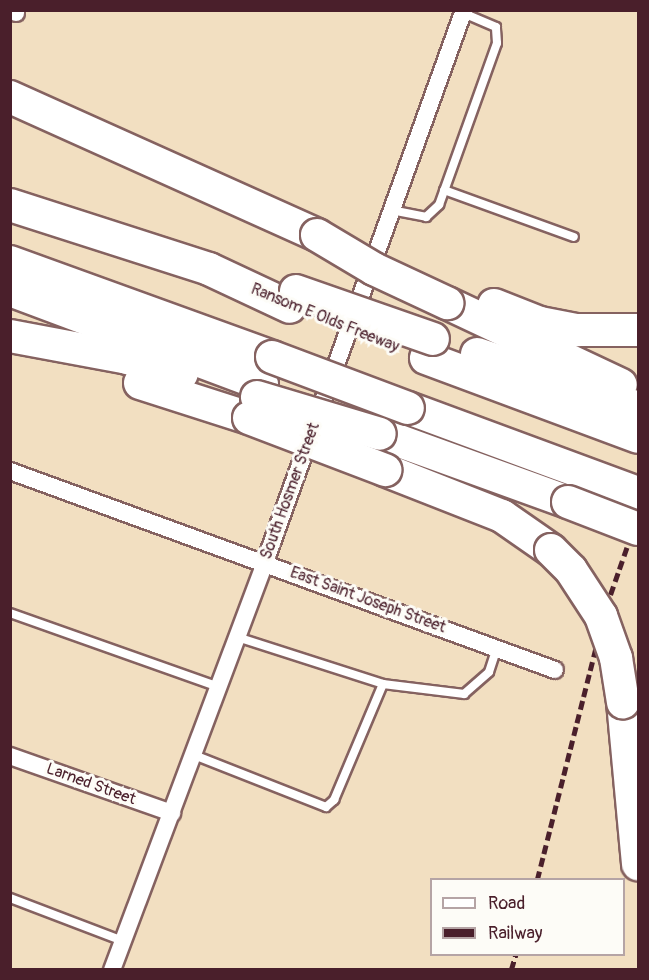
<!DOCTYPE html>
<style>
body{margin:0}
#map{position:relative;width:649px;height:980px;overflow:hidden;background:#f2dfc1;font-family:Pangolin,sans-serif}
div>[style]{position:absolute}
.roads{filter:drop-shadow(2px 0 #856260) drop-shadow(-2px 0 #856260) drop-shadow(0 2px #856260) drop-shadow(0 -2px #856260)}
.lane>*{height:8px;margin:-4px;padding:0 4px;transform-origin:4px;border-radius:4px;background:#fff}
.street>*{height:16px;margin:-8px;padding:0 8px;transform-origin:8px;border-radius:8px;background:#fff}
.highway>*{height:32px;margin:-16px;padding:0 16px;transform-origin:16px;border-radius:16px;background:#fff}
.rail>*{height:4.5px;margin-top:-2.25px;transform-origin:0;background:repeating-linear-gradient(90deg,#4a1f2b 0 9px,transparent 0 13.5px)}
.bridges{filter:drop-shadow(2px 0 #856260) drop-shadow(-2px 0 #856260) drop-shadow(0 2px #856260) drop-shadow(0 -2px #856260)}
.highway-bridge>*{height:32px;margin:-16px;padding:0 16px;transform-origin:16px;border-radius:16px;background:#fff}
span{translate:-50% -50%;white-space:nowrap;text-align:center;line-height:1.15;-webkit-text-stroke:6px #fdfcf7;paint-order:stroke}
.street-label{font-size:16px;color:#4a1f2b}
.frame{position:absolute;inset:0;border:12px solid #4a1f2b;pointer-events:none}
.legend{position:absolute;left:430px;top:878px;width:195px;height:78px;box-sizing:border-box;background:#fdfcf7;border:2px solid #b5a4a5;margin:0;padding:8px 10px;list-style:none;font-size:18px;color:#4a1f2b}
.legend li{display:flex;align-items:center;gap:12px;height:30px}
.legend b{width:30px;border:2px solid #b5a4a5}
</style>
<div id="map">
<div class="roads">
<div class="lane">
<div style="left:444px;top:190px;width:138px;rotate:19.9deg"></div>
<div style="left:391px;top:210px;width:36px;rotate:11deg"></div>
<div style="left:426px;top:217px;width:18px;rotate:-43deg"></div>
<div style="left:439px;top:205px;width:172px;rotate:-70.3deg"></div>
<div style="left:497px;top:43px;width:16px;rotate:-94deg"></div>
<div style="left:496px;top:27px;width:36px;rotate:-157deg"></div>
<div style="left:10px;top:613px;width:222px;rotate:19.5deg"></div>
<div style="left:237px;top:637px;width:153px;rotate:17.8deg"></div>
<div style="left:383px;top:684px;width:82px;rotate:7deg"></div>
<div style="left:464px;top:694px;width:33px;rotate:-41deg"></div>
<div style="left:489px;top:672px;width:25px;rotate:-72deg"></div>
<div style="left:194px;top:755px;width:142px;rotate:21.5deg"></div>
<div style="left:326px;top:807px;width:11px;rotate:-41deg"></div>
<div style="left:334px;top:800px;width:126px;rotate:-67.1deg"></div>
<div style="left:10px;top:898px;width:121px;rotate:20.8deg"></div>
</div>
<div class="street">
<div style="left:16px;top:10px;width:3px;rotate:90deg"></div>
<div style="left:10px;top:471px;width:580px;rotate:20.06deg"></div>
<div style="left:10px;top:756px;width:172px;rotate:19.4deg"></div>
<div style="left:112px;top:970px;width:436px;rotate:-69.4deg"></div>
<div style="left:265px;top:562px;width:587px;rotate:-70.18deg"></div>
</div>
<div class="highway">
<div style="left:10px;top:97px;width:337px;rotate:24.2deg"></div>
<div style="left:10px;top:205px;width:209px;rotate:17.8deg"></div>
<div style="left:209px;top:269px;width:89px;rotate:25.1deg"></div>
<div style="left:10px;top:262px;width:279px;rotate:19.9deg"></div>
<div style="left:10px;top:290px;width:269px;rotate:20.5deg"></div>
<div style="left:447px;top:303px;width:192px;rotate:25.2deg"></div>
<div style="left:494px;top:305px;width:49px;rotate:21.4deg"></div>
<div style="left:540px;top:323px;width:38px;rotate:11deg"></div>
<div style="left:577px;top:330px;width:61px"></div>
<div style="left:10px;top:336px;width:119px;rotate:10.6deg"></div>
<div style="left:127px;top:358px;width:57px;rotate:16.2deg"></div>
<div style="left:477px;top:354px;width:170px;rotate:18.5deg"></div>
<div style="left:426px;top:358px;width:226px;rotate:20.4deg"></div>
<div style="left:140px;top:383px;width:114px;rotate:17.8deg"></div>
<div style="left:408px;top:408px;width:245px;rotate:20.3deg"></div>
<div style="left:380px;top:434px;width:200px;rotate:19.9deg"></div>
<div style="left:385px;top:470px;width:126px;rotate:21.5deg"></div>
<div style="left:502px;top:516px;width:60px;rotate:34.8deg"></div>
<div style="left:623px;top:702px;width:163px;rotate:84.7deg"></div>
</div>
</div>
<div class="rail">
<div style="left:537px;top:880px;width:282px;rotate:-75.8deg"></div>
<div style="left:606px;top:607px;width:97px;rotate:-70.8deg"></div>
<div style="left:511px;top:970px;width:17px;rotate:-73deg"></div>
</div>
<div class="bridges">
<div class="highway-bridge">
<div style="left:317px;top:235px;width:66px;rotate:30.8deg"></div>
<div style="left:374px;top:269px;width:81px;rotate:25deg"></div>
<div style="left:296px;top:291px;width:145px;rotate:19.3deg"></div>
<div style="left:272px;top:357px;width:145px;rotate:20.6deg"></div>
<div style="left:257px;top:397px;width:128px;rotate:16.7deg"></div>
<div style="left:249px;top:418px;width:146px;rotate:20.9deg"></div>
<div style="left:568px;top:502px;width:75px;rotate:21.1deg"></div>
<div style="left:551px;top:550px;width:28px;rotate:45deg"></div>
<div style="left:571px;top:570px;width:55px;rotate:56.9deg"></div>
<div style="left:601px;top:616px;width:45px;rotate:70.3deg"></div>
<div style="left:616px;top:658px;width:45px;rotate:81deg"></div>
</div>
</div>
<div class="street-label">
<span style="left:325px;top:318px;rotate:22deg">Ransom E Olds Freeway</span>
<span style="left:290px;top:491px;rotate:-70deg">South Hosmer Street</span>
<span style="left:368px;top:600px;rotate:20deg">East Saint Joseph Street</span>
<span style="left:91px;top:784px;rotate:20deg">Larned Street</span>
</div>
<div class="frame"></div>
<ul class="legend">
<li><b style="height:8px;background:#fff"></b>Road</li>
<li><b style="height:8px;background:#4a1f2b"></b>Railway</li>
</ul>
</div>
